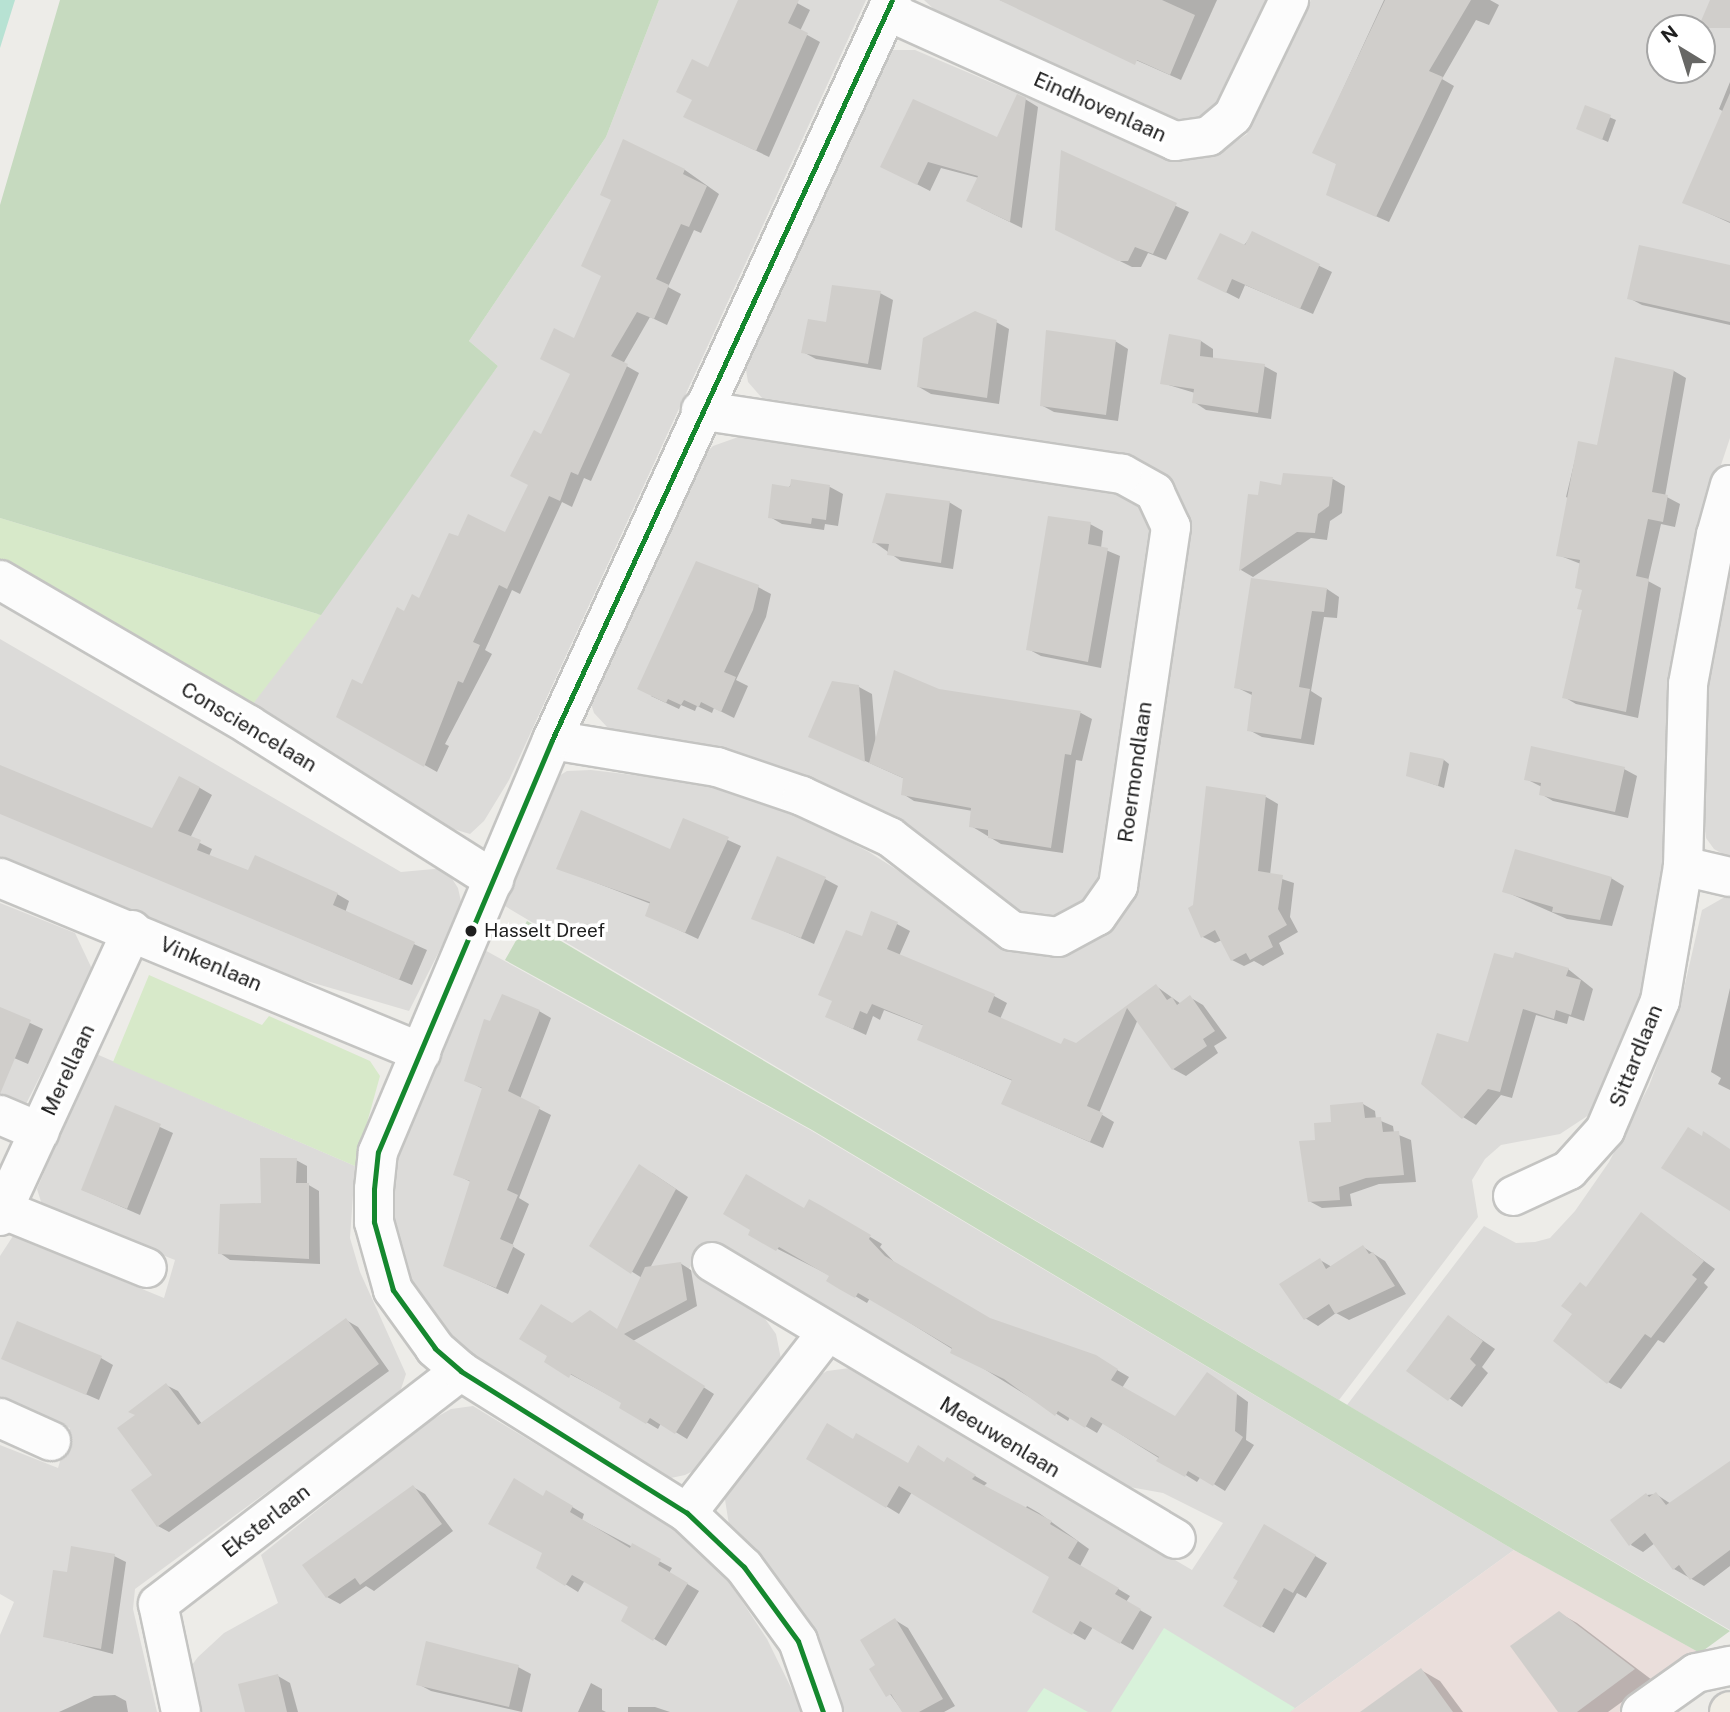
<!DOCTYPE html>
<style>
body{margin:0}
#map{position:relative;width:1730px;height:1712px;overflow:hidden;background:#edece8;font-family:"Public Sans",sans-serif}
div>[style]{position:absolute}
.residential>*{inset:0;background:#dcdbd9}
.commercial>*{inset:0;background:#eadedb}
.grass>*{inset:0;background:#d7e9c9}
.forest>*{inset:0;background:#c6dabf}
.park>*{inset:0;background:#d8f2da}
.pitch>*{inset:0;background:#b7e2d3}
.shadow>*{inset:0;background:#0003}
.building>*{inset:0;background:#d0cecb}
.roads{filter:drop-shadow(2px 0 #c4c4c2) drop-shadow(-2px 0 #c4c4c2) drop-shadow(0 2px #c4c4c2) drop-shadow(0 -2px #c4c4c2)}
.minor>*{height:38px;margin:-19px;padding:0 19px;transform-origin:19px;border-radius:19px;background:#fcfcfc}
.major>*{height:38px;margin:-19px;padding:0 19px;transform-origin:19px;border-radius:19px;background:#f0ede5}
.bus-1>*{height:5px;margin:-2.5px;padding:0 2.5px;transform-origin:2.5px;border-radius:2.5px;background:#15882e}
.dots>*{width:19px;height:19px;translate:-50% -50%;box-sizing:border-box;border:4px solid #fff;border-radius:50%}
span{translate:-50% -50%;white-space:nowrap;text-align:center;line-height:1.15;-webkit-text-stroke:7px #fff;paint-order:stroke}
.bus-label{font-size:19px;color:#1f1f1f}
.left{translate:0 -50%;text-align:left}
.street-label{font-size:21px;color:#1f1f1f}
.north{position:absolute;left:1646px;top:14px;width:70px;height:70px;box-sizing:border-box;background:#fff;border:2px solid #a5a5a5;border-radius:50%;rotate:322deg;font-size:19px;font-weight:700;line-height:28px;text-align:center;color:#1f1f1f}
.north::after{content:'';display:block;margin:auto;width:24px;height:32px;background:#676765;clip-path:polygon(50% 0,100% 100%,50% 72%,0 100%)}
</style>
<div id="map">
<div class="residential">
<div style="clip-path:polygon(659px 0,866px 0,509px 780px,484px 821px,470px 834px,440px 825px,246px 713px,498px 366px,469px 341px,606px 137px)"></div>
<div style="clip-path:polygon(924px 0,1270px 0,1240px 67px,1210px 117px,1177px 125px,937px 12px)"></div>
<div style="clip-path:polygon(evenodd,1311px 0,1730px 0,1730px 438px,1719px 471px,1672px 850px,1645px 1009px,1601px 1107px,1560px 1134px,1501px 1145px,1485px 1159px,1472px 1180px,1478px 1217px,1339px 1400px,498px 902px,554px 779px,567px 771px,591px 770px,701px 783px,784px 808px,869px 852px,947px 902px,1004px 949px,1058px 951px,1109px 923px,1172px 486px,1146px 465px,1104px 450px,762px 398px,748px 382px,745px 364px,875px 65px,892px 50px,915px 50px,1174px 160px,1199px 158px,1222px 151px,1247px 134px,1311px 0,1660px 28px,1702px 28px,1702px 70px,1660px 70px,1660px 28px)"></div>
<div style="clip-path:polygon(741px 436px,1090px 483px,1122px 490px,1145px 508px,1150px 538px,1099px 879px,1083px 904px,1062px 916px,1042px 920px,1013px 911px,894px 818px,758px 760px,635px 739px,609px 729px,594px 713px,588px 694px,690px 469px,713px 446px)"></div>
<div style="clip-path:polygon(1730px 549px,1730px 858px,1714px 849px,1706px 838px,1700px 798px,1705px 705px)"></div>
<div style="clip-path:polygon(0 639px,401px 872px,445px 868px,458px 888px,462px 906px,409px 1011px,300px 979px,0 860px)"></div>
<div style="clip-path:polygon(1730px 894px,1730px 1630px,1347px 1405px,1484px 1226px,1516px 1243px,1535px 1242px,1550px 1238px,1575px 1211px,1609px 1162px,1649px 1086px,1682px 997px,1702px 910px)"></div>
<div style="clip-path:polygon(0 903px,75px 933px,93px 971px,26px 1104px,0 1097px)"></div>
<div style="clip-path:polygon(481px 948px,812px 1131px,1514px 1550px,1290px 1712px,838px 1712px,758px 1565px,729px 1525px,724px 1493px,807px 1383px,827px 1371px,850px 1368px,1192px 1570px,1223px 1523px,1163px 1493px,1124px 1486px,705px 1242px,689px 1269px,763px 1316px,776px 1334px,781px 1359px,727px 1438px,701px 1467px,685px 1475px,666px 1479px,446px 1341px,404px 1278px,388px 1202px,394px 1163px)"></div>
<div style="clip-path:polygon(94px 1053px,355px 1166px,350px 1238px,360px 1272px,406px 1374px,399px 1395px,135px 1589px,133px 1609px,157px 1712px,0 1712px,0 1635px,14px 1602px,0 1594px,0 1445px,58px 1468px,70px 1428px,0 1398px,0 1256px,13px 1236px,164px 1298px,175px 1260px,43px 1208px,37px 1189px)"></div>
<div style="clip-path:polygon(473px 1406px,678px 1530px,732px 1586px,767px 1639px,803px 1712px,195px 1712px,186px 1673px,198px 1657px,224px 1633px,278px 1603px,261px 1555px,426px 1423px,451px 1409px)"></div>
</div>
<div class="commercial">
<div style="clip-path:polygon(1514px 1550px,1700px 1653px,1619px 1712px,1290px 1712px)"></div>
</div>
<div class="grass">
<div style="clip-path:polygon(0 518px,321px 615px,246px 713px,0 565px)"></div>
<div style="clip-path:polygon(149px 975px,262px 1025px,269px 1016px,370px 1061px,380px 1076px,355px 1166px,113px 1062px)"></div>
</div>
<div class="forest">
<div style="clip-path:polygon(60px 0,659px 0,606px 137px,469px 341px,498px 366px,321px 615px,0 518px,0 205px)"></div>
<div style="clip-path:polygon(527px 921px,1339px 1400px,1730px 1631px,1700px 1653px,1514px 1550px,812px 1130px,505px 960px)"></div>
</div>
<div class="park">
<div style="clip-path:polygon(1164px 1628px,1295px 1708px,1290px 1712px,1111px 1712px)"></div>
<div style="clip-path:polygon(1044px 1688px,1088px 1712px,1027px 1712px)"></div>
</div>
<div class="pitch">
<div style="clip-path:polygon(0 0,15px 0,0 48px)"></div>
</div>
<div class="shadow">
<div style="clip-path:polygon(740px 0,797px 3px,810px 10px,800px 31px,820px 42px,769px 157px,698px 123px)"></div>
<div style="clip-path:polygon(1000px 0,1217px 0,1181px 80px)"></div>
<div style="clip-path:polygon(1384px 0,1490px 0,1499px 5px,1489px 25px,1476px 20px,1442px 79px,1454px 86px,1389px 222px,1328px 195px,1337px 164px,1314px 152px)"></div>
<div style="clip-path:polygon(1730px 82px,1730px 223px,1684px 202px,1724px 112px,1719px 109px)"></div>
<div style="clip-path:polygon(1025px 99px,1038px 107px,1022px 228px,981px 208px,979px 178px,941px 168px,930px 191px,882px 166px,998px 140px)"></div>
<div style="clip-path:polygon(1586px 107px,1616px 120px,1608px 142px,1584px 131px)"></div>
<div style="clip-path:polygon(624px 142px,685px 170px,719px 194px,701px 233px,694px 230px,668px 287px,681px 294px,667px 325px,650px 317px,623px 364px,639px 373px,591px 481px,584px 478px,572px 507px,562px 502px,520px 594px,512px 590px,485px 650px,492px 654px,445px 744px,449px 746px,437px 772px,338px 716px,363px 686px,405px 613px,420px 600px,459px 538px,506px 534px,530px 485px,542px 436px,572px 374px,575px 340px,603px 276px)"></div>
<div style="clip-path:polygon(1111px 176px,1189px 212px,1166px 260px,1148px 253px,1141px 267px,1132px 267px,1069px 236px)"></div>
<div style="clip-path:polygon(1253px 234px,1332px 272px,1313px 314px,1245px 285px,1239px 299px,1212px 285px)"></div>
<div style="clip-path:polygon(1730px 267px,1730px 325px,1642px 305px,1629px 298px)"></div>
<div style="clip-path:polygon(880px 293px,893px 300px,881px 370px,816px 359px,803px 352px,828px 324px)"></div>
<div style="clip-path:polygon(996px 322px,1009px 329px,999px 404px,931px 394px,919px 387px)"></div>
<div style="clip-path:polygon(1115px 341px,1128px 349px,1118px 421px,1054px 412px,1041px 405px)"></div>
<div style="clip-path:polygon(1201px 341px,1213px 349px,1213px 359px,1264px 366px,1277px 373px,1271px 419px,1206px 410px,1194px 402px,1195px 393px,1162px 383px)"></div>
<div style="clip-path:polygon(1617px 360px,1674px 371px,1686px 378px,1665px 496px,1680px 504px,1675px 527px,1661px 524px,1648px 581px,1661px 588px,1638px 718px,1576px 704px,1564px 697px,1583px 611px,1581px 564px,1558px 555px,1570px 499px,1566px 497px,1579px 443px,1598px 447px)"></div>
<div style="clip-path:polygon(1285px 475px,1333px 479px,1345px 486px,1342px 513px,1330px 521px,1327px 540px,1311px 538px,1253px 577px,1241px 570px,1250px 496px,1259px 497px,1283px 487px)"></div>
<div style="clip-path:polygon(793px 481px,830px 487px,843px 494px,838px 526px,825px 524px,824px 530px,782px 524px,770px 517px)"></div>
<div style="clip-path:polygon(949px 502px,962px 510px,953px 569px,901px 561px,874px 542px)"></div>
<div style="clip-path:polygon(1090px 524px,1103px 531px,1101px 548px,1120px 556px,1101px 668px,1041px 656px,1028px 649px)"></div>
<div style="clip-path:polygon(758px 587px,771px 594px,766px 617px,736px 680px,748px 686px,734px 718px,714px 708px,712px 713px,697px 706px,695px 711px,681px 705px,679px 709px,651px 696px)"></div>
<div style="clip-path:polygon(1327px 589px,1339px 597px,1337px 618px,1324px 617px,1311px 691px,1322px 698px,1314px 745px,1262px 737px,1249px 730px,1254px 696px,1236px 687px)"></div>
<div style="clip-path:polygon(859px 687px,872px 694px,876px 744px,938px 691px,1081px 713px,1092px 719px,1082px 761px,1076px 760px,1063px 853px,1001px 844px,971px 826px,973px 811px,914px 801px,903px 794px,905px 779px,810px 736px)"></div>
<div style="clip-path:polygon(1444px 760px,1449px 764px,1444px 788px,1407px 775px)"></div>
<div style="clip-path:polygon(0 767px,153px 830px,180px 778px,200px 788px,212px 795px,190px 838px,212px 849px,209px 856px,249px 872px,337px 894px,349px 901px,345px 913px,427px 950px,412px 985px,0 813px)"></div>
<div style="clip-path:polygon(1624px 769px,1637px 776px,1628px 818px,1553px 801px,1541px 794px,1542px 787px,1526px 779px)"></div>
<div style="clip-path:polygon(1208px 788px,1266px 797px,1278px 804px,1270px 875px,1294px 883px,1290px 917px,1298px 932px,1279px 943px,1284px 954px,1263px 966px,1254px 961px,1244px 966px,1232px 960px,1222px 940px,1215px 943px,1203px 937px,1194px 906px)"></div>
<div style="clip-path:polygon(684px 820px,741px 846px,698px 939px,647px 915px,651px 904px,558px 868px,671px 851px)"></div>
<div style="clip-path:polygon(1611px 878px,1624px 886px,1612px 926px,1567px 919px,1504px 891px)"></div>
<div style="clip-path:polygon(825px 879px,838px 886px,814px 944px,754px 918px)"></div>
<div style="clip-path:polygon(897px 924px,910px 931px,899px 956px,994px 996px,1007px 1003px,1000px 1019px,1062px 1046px,1076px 1045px,1156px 986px,1181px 1004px,1191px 998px,1203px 1005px,1227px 1038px,1214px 1046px,1218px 1053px,1186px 1076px,1173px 1069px,1138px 1019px,1099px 1113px,1114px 1122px,1103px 1148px,1003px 1104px,1013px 1081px,919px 1040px,925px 1026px,884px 1010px,880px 1020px,873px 1016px,866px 1035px,840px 1023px,863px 938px)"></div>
<div style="clip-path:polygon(1568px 969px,1593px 989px,1584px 1021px,1569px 1016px,1567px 1024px,1536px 1015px,1512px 1098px,1501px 1095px,1476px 1125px,1463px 1117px,1469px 1044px)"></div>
<div style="clip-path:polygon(1730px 988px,1730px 1090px,1718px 1084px,1721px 1078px,1711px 1072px)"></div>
<div style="clip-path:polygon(0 1009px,43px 1029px,28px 1064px,0 1052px)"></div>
<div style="clip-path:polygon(539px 1011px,551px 1018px,520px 1099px,551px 1115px,519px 1198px,529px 1204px,512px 1246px,525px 1254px,508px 1294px,445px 1265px,471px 1182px,455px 1174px,483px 1089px,466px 1080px,491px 1024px)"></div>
<div style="clip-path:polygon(1363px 1104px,1375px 1111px,1376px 1119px,1393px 1126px,1394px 1133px,1411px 1140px,1416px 1182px,1379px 1184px,1350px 1194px,1352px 1206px,1322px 1208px,1309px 1201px,1317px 1141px,1333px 1124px)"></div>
<div style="clip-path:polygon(116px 1107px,173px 1133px,140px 1215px,83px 1190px)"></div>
<div style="clip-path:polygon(296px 1160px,307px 1166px,307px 1184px,319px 1191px,320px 1264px,230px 1260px,220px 1253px)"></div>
<div style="clip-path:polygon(652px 1173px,688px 1197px,650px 1268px,680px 1263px,691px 1270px,697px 1306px,633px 1341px,714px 1394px,687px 1439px,661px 1423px,658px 1429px,621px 1407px,623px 1403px,546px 1361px,573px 1325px,618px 1330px,642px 1278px,591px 1246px)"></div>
<div style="clip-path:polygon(805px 1210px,832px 1214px,882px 1244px,880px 1247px,897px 1265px,990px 1319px,1095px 1357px,1129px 1377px,1122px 1388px,1175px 1418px,1219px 1381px,1248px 1402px,1246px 1440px,1254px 1445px,1225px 1491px,1201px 1476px,1197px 1482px,1103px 1423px,1097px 1433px,1070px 1417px,1068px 1421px,870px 1298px,867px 1303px,828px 1280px,831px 1276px,762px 1241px)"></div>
<div style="clip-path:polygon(1641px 1214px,1715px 1269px,1704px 1283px,1708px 1287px,1664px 1343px,1658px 1340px,1621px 1389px,1608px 1382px,1574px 1314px,1587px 1288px)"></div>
<div style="clip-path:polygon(1363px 1247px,1385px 1261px,1406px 1294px,1349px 1320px,1336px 1313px,1318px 1326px,1305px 1318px,1320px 1260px,1332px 1267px)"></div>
<div style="clip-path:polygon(1449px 1317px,1495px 1349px,1482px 1367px,1488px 1373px,1462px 1407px,1408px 1370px)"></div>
<div style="clip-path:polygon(346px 1320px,358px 1327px,389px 1371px,169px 1532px,158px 1526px,154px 1475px,137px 1415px,166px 1385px,178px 1391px,202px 1424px)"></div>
<div style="clip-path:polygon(3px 1358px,101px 1358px,113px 1365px,99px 1400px)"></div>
<div style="clip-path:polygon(854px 1441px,907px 1465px,945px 1464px,948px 1460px,987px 1483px,983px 1487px,1024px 1511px,1027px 1506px,1039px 1513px,1089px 1549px,1080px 1566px,1130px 1596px,1126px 1602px,1152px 1617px,1133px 1650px,1093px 1627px,1085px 1640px,1034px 1611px,1052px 1576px,912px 1492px,899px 1514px,808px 1458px)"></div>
<div style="clip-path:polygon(1730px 1474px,1730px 1566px,1704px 1586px,1674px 1569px,1655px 1543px,1643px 1552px,1631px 1545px,1647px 1495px,1656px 1494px,1671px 1504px)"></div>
<div style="clip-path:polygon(413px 1487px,425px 1494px,453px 1531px,374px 1591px,366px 1586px,340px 1604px,327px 1597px)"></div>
<div style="clip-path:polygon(547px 1492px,584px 1514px,582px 1520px,672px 1568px,669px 1573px,699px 1591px,666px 1646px,623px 1620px,631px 1607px,585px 1580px,578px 1592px,538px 1567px,544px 1553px)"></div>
<div style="clip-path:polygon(1265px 1526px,1327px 1563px,1306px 1598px,1297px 1593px,1274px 1633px,1226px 1606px)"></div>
<div style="clip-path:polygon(114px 1556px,126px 1562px,113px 1654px,45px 1636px,69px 1574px)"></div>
<div style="clip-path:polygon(1559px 1613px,1577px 1623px,1652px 1680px,1608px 1712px,1560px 1712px)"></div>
<div style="clip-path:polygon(895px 1620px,908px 1628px,955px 1706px,944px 1712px,903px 1712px,872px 1669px,878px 1666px)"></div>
<div style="clip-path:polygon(518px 1667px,531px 1674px,522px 1712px,431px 1691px,418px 1684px)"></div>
<div style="clip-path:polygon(1421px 1670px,1440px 1681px,1463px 1712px,1363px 1712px)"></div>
<div style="clip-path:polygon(278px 1676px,290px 1683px,298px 1712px,246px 1712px)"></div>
<div style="clip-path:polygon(591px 1683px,602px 1689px,602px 1710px,606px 1712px,578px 1712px)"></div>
<div style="clip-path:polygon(115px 1695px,126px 1701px,128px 1712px,59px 1712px,94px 1696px)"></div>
<div style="clip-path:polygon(628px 1707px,655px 1707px,670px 1712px,628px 1712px)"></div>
</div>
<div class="building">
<div style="clip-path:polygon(738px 0,799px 0,788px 23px,808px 33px,756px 151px,683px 117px,692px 100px,676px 92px,692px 59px,708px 67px)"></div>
<div style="clip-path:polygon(999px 0,1162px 0,1195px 15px,1170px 75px,1137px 60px,1135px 65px)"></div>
<div style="clip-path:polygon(1385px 0,1471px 0,1429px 71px,1443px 77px,1376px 217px,1326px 195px,1336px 164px,1312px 153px)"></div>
<div style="clip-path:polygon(1710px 0,1730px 0,1730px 28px,1698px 28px)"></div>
<div style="clip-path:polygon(1730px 93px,1730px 222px,1682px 203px)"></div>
<div style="clip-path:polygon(1017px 94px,1026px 98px,1010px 222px,966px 201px,978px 176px,928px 162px,917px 185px,880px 167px,913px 99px,997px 137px)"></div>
<div style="clip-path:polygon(1585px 105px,1611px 115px,1602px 140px,1576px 129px)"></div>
<div style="clip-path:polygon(623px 139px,685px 169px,683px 174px,707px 186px,689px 227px,681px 224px,656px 279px,669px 285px,654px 319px,637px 312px,611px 356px,628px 364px,578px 475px,571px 472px,560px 501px,549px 496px,507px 589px,499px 585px,473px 642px,480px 645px,463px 683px,458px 681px,424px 767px,336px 717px,352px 679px,362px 684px,397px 607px,404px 611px,412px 594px,419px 598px,449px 533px,458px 536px,468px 514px,505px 532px,528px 485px,510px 476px,534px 430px,541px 434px,570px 374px,540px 359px,554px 328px,574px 338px,601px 276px,581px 266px,611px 200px,600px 195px)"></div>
<div style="clip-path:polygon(1061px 150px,1177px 203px,1153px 254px,1135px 247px,1128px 261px,1118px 261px,1055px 230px)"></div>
<div style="clip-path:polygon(1252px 231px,1320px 264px,1300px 309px,1232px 279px,1226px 293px,1197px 279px,1220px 233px,1245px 245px)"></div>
<div style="clip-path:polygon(1639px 245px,1730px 265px,1730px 322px,1627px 299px)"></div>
<div style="clip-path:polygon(832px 285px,881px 291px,868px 364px,801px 353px,808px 319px,826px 322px)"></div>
<div style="clip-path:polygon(975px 311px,997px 320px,987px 398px,917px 387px,923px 338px)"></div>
<div style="clip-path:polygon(1046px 330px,1116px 340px,1106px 415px,1040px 406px)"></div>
<div style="clip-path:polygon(1169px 334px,1201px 340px,1200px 356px,1265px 364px,1258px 413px,1192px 403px,1194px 389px,1160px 384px)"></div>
<div style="clip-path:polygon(1615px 357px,1674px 370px,1652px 492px,1668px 495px,1663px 522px,1648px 519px,1636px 576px,1649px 579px,1626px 712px,1562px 698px,1582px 610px,1577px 609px,1582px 590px,1575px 588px,1580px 560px,1556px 556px,1578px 441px,1597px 445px)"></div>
<div style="clip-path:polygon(1283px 473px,1333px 477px,1329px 506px,1318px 514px,1315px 533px,1297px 532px,1239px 571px,1248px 494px,1258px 495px,1260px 481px,1281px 485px)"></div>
<div style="clip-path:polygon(791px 479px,830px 485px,826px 520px,812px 518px,811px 524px,768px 518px,772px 484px,790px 487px)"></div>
<div style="clip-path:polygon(886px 493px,950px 501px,941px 563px,887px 555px,889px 544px,872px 543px)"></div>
<div style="clip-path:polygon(1048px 516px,1091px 522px,1088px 544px,1108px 548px,1088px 662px,1026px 650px)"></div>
<div style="clip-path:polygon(696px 561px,759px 585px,753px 610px,724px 672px,736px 677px,721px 712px,701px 702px,699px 707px,684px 700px,681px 705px,668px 699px,666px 703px,637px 689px)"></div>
<div style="clip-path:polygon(1251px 578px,1327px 588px,1324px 612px,1312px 611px,1299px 687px,1310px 689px,1301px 739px,1247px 731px,1252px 692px,1234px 688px)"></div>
<div style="clip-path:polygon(894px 670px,939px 689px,1081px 711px,1071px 755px,1065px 754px,1051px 848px,988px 838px,988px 830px,969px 827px,971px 808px,901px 795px,903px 778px,869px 763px)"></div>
<div style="clip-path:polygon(832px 681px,859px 685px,865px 762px,808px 737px)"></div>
<div style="clip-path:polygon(1531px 746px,1625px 767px,1615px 812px,1539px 795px,1541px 783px,1524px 780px)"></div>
<div style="clip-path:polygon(1410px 752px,1444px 759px,1438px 786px,1406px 776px)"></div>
<div style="clip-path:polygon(0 765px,152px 828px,179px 776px,200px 787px,178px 831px,201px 840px,197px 850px,248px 870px,255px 855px,338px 893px,333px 905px,415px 942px,399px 980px,0 814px)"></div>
<div style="clip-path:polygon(1206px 786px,1266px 795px,1258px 871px,1283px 875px,1278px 909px,1287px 925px,1268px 936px,1273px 947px,1250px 960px,1246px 953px,1231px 961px,1215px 930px,1201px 938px,1188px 908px,1193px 905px)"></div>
<div style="clip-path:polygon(581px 810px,670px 849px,683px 818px,729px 837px,685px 933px,645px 916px,650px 902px,556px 869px)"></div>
<div style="clip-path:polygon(1515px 849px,1612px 877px,1600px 920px,1552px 912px,1553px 907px,1502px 892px)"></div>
<div style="clip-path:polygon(777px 856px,826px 877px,801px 938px,751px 919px)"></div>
<div style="clip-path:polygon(871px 911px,898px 922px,887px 949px,995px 994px,988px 1012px,1061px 1044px,1064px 1038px,1076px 1043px,1156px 984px,1167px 1000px,1172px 997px,1177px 1005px,1190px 995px,1215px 1031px,1203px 1039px,1207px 1046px,1172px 1070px,1127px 1008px,1087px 1106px,1103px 1113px,1090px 1142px,1001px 1104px,1012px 1080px,917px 1040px,923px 1025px,872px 1004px,867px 1014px,860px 1011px,853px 1029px,825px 1017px,832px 1001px,818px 995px,846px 930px,862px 936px)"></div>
<div style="clip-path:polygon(1515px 952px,1569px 968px,1566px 976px,1581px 980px,1571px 1015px,1556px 1010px,1554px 1019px,1523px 1009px,1500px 1092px,1488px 1089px,1462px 1119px,1421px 1084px,1437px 1033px,1468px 1042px,1494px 953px,1513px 958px)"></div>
<div style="clip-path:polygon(502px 994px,540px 1010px,508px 1091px,540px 1107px,507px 1190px,518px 1195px,500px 1239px,514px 1245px,496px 1288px,443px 1266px,470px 1181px,453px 1175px,482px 1088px,464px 1081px,484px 1019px,490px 1021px)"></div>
<div style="clip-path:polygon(0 1007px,31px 1020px,0 1094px)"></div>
<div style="clip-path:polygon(1363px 1102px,1365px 1118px,1381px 1117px,1383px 1132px,1399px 1131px,1404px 1175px,1366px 1178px,1339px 1187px,1340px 1200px,1308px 1202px,1299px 1141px,1315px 1140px,1314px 1123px,1331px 1122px,1330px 1105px)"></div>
<div style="clip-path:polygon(115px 1105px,161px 1124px,127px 1209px,81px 1190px)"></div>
<div style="clip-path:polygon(1688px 1127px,1702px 1136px,1703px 1131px,1730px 1149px,1730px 1211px,1661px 1168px)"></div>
<div style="clip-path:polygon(260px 1158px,297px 1158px,296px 1183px,309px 1183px,309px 1259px,218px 1254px,220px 1204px,261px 1203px)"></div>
<div style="clip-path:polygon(639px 1164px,676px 1189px,631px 1274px,589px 1246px)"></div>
<div style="clip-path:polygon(746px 1174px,804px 1208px,809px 1199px,820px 1205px,871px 1235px,869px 1239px,885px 1256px,990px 1318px,1096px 1355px,1118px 1369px,1111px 1380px,1175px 1416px,1207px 1372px,1237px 1393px,1235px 1431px,1243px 1437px,1213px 1486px,1188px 1471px,1185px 1477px,1156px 1461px,1159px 1457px,1091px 1417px,1085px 1428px,1058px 1411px,1055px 1416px,1004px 1379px,950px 1353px,952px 1348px,925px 1332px,858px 1293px,855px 1298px,839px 1289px,826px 1281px,829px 1276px,779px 1247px,776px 1251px,748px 1235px,750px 1230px,723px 1214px)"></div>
<div style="clip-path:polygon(1641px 1212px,1704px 1261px,1692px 1275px,1697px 1279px,1651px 1338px,1645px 1334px,1607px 1384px,1553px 1341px,1572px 1314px,1561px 1306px,1580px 1282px,1586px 1287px)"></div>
<div style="clip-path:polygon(1363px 1245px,1369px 1254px,1373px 1252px,1395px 1286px,1335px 1314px,1329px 1304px,1304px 1320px,1279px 1284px,1320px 1258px,1326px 1269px)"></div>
<div style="clip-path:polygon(681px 1262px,687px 1300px,624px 1334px,705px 1386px,675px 1434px,650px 1418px,646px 1424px,619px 1408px,621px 1403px,571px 1374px,569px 1378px,544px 1362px,547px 1356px,519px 1339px,541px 1304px,572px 1323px,590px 1310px,617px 1329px,645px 1267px)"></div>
<div style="clip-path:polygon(1448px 1315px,1483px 1341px,1470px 1359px,1476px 1365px,1448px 1401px,1406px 1371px)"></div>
<div style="clip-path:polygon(346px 1318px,379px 1364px,157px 1527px,131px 1490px,152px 1475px,117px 1428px,135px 1415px,128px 1412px,166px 1383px,198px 1425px)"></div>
<div style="clip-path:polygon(17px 1321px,102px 1356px,86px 1395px,1px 1359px)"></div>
<div style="clip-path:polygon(827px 1423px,853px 1439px,856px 1433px,908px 1463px,918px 1445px,944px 1462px,947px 1457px,976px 1475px,972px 1479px,1052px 1521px,1050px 1524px,1078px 1541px,1068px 1558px,1119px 1588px,1115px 1594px,1141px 1609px,1120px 1644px,1080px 1621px,1072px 1635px,1032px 1612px,1049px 1577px,899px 1486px,886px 1508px,806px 1459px)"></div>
<div style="clip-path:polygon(1730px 1461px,1730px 1550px,1690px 1580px,1679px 1565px,1673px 1570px,1645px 1533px,1629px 1546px,1610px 1520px,1646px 1493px,1649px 1497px,1656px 1492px,1666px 1505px)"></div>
<div style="clip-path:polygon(514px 1478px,543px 1496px,546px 1490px,573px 1506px,570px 1512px,630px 1548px,632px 1543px,661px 1559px,658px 1565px,688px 1583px,653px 1641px,621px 1621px,628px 1607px,572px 1575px,565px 1586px,536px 1568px,542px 1553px,488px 1524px)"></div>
<div style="clip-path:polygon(413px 1485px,442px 1524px,360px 1585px,355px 1578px,326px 1598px,302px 1565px)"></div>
<div style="clip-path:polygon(1264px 1524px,1316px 1555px,1293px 1593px,1284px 1588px,1261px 1628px,1223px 1606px,1238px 1581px,1233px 1578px)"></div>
<div style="clip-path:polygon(71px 1546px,115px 1554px,101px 1649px,43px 1637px,53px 1570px,67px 1572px)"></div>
<div style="clip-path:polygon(1559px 1611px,1635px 1669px,1577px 1712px,1558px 1712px,1510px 1646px)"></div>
<div style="clip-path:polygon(895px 1618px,943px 1699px,919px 1712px,902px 1712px,891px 1694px,886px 1697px,869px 1669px,875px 1665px,860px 1640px)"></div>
<div style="clip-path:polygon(426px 1641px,519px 1665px,509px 1707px,416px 1685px)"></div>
<div style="clip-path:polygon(1421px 1668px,1453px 1712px,1360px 1712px)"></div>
<div style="clip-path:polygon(278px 1674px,287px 1712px,245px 1712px,238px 1684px)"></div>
</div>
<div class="roads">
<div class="minor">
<div style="left:887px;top:11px;width:316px;rotate:24.3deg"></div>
<div style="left:1175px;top:141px;width:34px;rotate:-8deg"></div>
<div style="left:1209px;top:136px;width:31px;rotate:-40deg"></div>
<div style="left:1233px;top:116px;width:129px;rotate:-64.2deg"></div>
<div style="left:0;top:580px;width:288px;rotate:30.2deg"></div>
<div style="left:249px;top:725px;width:290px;rotate:32.3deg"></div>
<div style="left:552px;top:740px;width:167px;rotate:9.3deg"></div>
<div style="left:717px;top:767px;width:90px;rotate:18.8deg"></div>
<div style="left:802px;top:796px;width:97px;rotate:25deg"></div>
<div style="left:890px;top:837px;width:154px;rotate:37.6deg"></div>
<div style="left:1012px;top:931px;width:46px;rotate:7.4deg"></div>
<div style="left:1058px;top:937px;width:44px;rotate:-28.3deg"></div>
<div style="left:1097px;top:916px;width:37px;rotate:-55deg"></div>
<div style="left:1118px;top:886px;width:363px;rotate:-81.6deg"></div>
<div style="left:1171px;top:527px;width:38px;rotate:-115deg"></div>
<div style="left:1155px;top:492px;width:38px;rotate:-151deg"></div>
<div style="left:1122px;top:474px;width:426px;rotate:-171.4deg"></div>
<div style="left:1683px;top:866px;width:48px;rotate:13.2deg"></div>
<div style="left:0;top:878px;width:456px;rotate:22.5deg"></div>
<div style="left:0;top:1115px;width:43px;rotate:23deg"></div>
<div style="left:1513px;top:1196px;width:62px;rotate:-24.9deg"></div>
<div style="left:1569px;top:1170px;width:54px;rotate:-48deg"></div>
<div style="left:1605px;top:1130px;width:140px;rotate:-66.9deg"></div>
<div style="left:1660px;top:1001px;width:137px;rotate:-80.3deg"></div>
<div style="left:1683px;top:866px;width:182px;rotate:-88.4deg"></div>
<div style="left:1688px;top:684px;width:152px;rotate:-79.4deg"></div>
<div style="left:1716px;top:535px;width:52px;rotate:-74.4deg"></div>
<div style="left:4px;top:1210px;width:154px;rotate:22.1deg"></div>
<div style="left:0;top:1216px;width:315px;rotate:-65.2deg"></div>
<div style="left:712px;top:1262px;width:540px;rotate:30.84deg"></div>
<div style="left:0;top:1418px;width:56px;rotate:24.3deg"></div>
<div style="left:687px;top:1513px;width:227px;rotate:-52.2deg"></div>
<div style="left:181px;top:1712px;width:110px;rotate:-102deg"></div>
<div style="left:158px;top:1604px;width:382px;rotate:-37.6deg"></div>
<div style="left:823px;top:1712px;width:75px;rotate:-109.4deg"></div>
<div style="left:798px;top:1641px;width:92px;rotate:-126.1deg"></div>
<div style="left:744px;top:1567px;width:79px;rotate:-136.5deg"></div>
<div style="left:687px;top:1513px;width:267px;rotate:-147.9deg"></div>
<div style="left:461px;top:1371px;width:35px;rotate:-139deg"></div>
<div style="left:435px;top:1348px;width:72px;rotate:-125.9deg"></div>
<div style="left:393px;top:1290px;width:71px;rotate:-105.6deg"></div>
<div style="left:374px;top:1222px;width:33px;rotate:-90deg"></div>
<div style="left:374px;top:1189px;width:37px;rotate:-84deg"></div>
<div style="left:378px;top:1152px;width:447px;rotate:-67.1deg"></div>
<div style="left:552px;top:740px;width:814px;rotate:-65.32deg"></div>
<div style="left:1641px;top:1712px;width:67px;rotate:-35.3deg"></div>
<div style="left:1696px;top:1673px;width:35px;rotate:-12deg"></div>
</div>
<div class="major">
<div style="left:1729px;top:1712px;width:1px;rotate:-45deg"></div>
</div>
</div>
<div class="bus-1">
<div style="left:823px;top:1712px;width:75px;rotate:-109.4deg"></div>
<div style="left:798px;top:1641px;width:92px;rotate:-126.1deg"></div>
<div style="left:744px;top:1567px;width:79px;rotate:-136.5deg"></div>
<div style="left:687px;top:1513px;width:267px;rotate:-147.9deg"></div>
<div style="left:461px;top:1371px;width:35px;rotate:-139deg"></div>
<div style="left:435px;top:1348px;width:72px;rotate:-125.9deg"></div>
<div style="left:393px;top:1290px;width:71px;rotate:-105.6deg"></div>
<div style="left:374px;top:1222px;width:33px;rotate:-90deg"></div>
<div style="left:374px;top:1189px;width:37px;rotate:-84deg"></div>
<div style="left:378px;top:1152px;width:447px;rotate:-67.1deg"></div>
<div style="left:552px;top:740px;width:814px;rotate:-65.32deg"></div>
</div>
<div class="dots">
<div style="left:471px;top:931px;background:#1f1f1f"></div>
</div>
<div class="bus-label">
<span class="left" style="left:484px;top:931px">Hasselt Dreef</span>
</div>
<div class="street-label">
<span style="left:1100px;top:107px;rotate:24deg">Eindhovenlaan</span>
<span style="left:249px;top:727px;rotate:31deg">Consciencelaan</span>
<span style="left:1135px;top:772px;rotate:-82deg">Roermondlaan</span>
<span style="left:211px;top:964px;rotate:23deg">Vinkenlaan</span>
<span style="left:1636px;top:1056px;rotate:-68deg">Sittardlaan</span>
<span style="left:68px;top:1070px;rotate:-65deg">Merellaan</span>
<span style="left:1000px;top:1437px;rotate:31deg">Meeuwenlaan</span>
<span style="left:266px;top:1521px;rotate:-38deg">Eksterlaan</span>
</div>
<div class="north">N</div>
</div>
